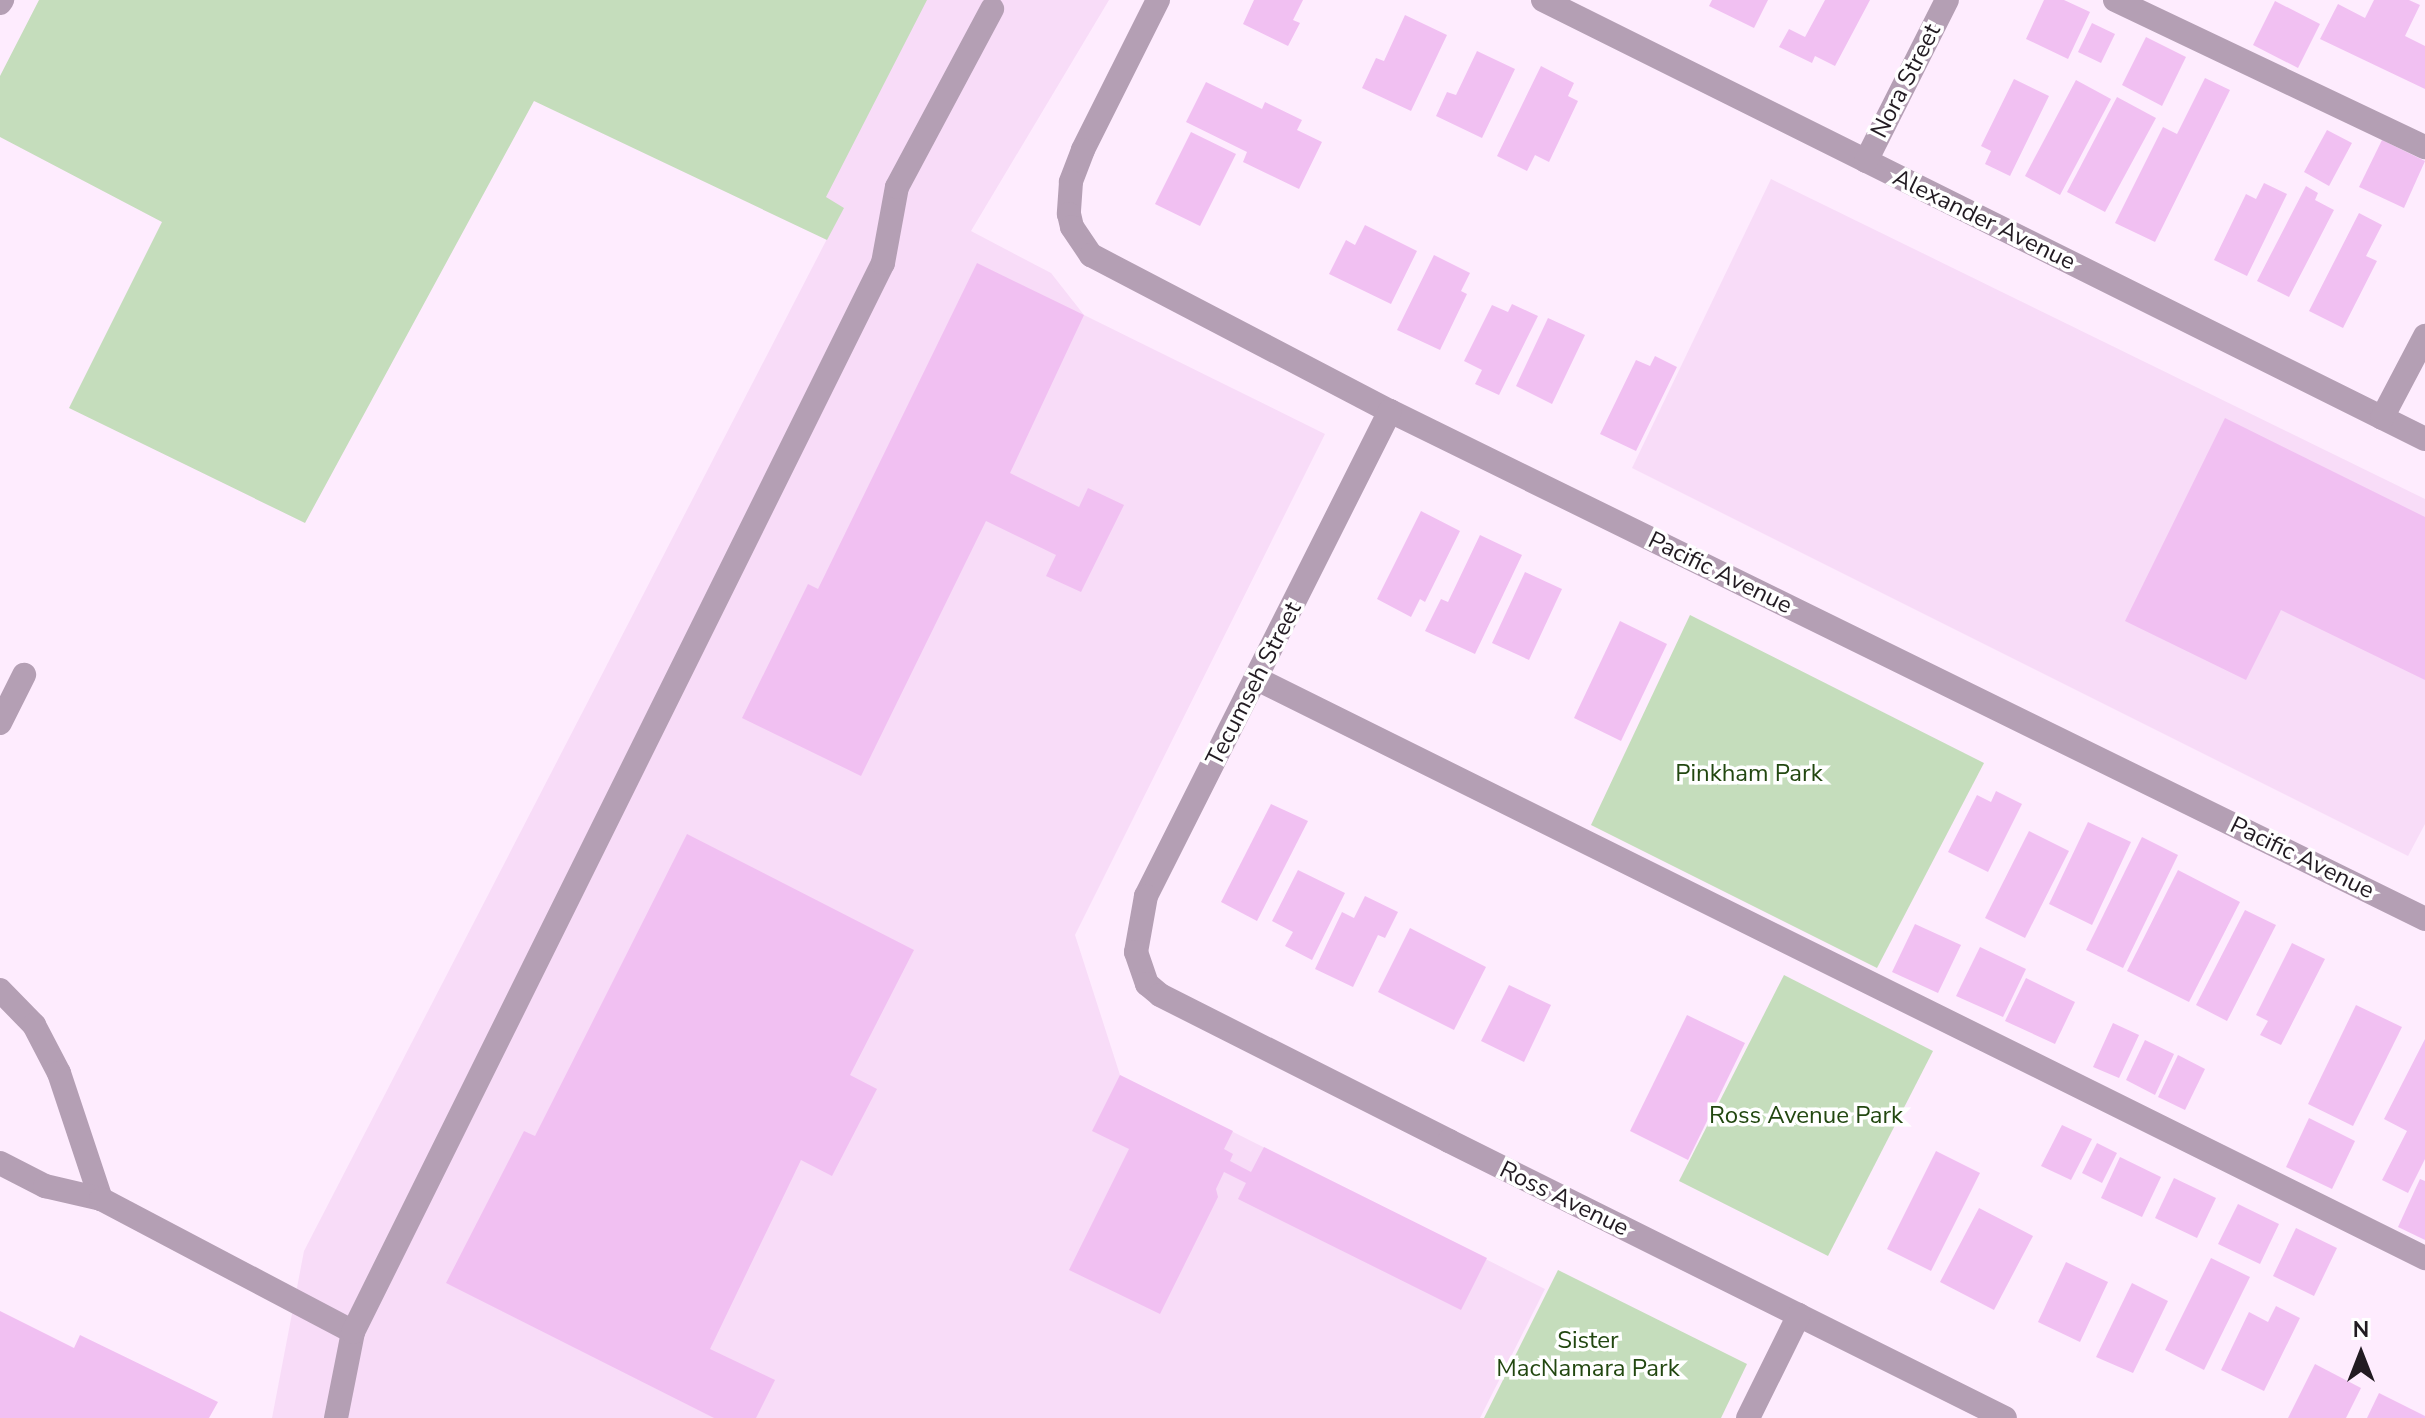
<!DOCTYPE html>
<style>
body{margin:0}
#map{position:relative;width:2425px;height:1418px;overflow:hidden;background:#feecfe;font-family:"Nunito Sans",sans-serif}
div>[style]{position:absolute}
.built>*{inset:0;background:#f8dcf8}
.green>*{inset:0;background:#c5ddbc}
.building>*{inset:0;background:#f1c0f2}
.minor>*{height:24px;margin:-12px;padding:0 12px;transform-origin:12px;border-radius:12px;background:#b49fb4}
span{translate:-50% -50%;white-space:nowrap;text-align:center;line-height:1.15;-webkit-text-stroke:7px #fff;paint-order:stroke}
.street-label{font-size:24px;color:#221b22}
.park-label{font-size:24px;color:#224710}
.north{position:absolute;left:2321px;top:1314px;width:80px;height:80px;-webkit-text-stroke:6px #fff;paint-order:stroke;rotate:0deg;font-size:22px;font-weight:700;line-height:32px;text-align:center;color:#221b22}
.north::after{content:'';display:block;margin:auto;width:28px;height:36px;background:#221b22;clip-path:polygon(50% 0,100% 100%,50% 72%,0 100%)}
</style>
<div id="map">
<div class="built">
<div style="clip-path:polygon(434px 0,1109px 0,971px 231px,1051px 273px,1084px 315px,1325px 434px,1075px 935px,1120px 1075px,1545px 1289px,1480px 1418px,272px 1418px,304px 1251px,843px 208px)"></div>
<div style="clip-path:polygon(1771px 179px,2425px 499px,2425px 824px,2408px 856px,1632px 468px)"></div>
</div>
<div class="green">
<div style="clip-path:polygon(39px 0,927px 0,826px 197px,844px 208px,827px 240px,534px 101px,305px 523px,69px 408px,162px 222px,0 137px,0 76px)"></div>
<div style="clip-path:polygon(1690px 615px,1984px 763px,1877px 968px,1591px 825px)"></div>
<div style="clip-path:polygon(1784px 975px,1933px 1051px,1828px 1256px,1679px 1181px)"></div>
<div style="clip-path:polygon(1558px 1270px,1747px 1364px,1721px 1418px,1484px 1418px)"></div>
</div>
<div class="building">
<div style="clip-path:polygon(1254px 0,1303px 0,1293px 20px,1300px 23px,1288px 46px,1243px 24px)"></div>
<div style="clip-path:polygon(1712px 0,1768px 0,1754px 28px,1709px 6px)"></div>
<div style="clip-path:polygon(1825px 0,1870px 0,1835px 66px,1815px 56px,1812px 63px,1779px 47px,1789px 29px,1805px 37px)"></div>
<div style="clip-path:polygon(2044px 0,2064px 0,2090px 12px,2068px 59px,2026px 39px)"></div>
<div style="clip-path:polygon(2374px 0,2409px 0,2420px 5px,2405px 36px,2425px 46px,2425px 89px,2320px 39px,2338px 4px,2365px 18px)"></div>
<div style="clip-path:polygon(2275px 1px,2320px 24px,2298px 68px,2253px 45px)"></div>
<div style="clip-path:polygon(1405px 15px,1447px 35px,1411px 111px,1362px 88px,1376px 58px,1384px 61px)"></div>
<div style="clip-path:polygon(2092px 23px,2115px 34px,2101px 63px,2078px 52px)"></div>
<div style="clip-path:polygon(2146px 37px,2186px 57px,2162px 106px,2122px 85px)"></div>
<div style="clip-path:polygon(1477px 51px,1515px 69px,1482px 138px,1436px 116px,1447px 92px,1456px 95px)"></div>
<div style="clip-path:polygon(1541px 66px,1574px 83px,1568px 96px,1578px 101px,1549px 162px,1535px 155px,1527px 171px,1497px 156px)"></div>
<div style="clip-path:polygon(2205px 78px,2230px 90px,2155px 242px,2115px 223px,2163px 127px,2177px 134px)"></div>
<div style="clip-path:polygon(2014px 79px,2049px 96px,2010px 176px,1985px 164px,1991px 151px,1981px 146px)"></div>
<div style="clip-path:polygon(2076px 80px,2111px 99px,2060px 195px,2025px 176px)"></div>
<div style="clip-path:polygon(1206px 82px,1262px 109px,1265px 102px,1302px 120px,1297px 130px,1322px 142px,1299px 189px,1243px 162px,1247px 152px,1186px 122px)"></div>
<div style="clip-path:polygon(2117px 97px,2156px 118px,2105px 212px,2067px 192px)"></div>
<div style="clip-path:polygon(2327px 130px,2352px 143px,2329px 186px,2304px 172px)"></div>
<div style="clip-path:polygon(1191px 132px,1236px 154px,1200px 226px,1155px 204px)"></div>
<div style="clip-path:polygon(2382px 140px,2425px 161px,2404px 208px,2359px 187px)"></div>
<div style="clip-path:polygon(2264px 183px,2287px 194px,2247px 276px,2214px 260px,2246px 194px,2256px 199px)"></div>
<div style="clip-path:polygon(2306px 186px,2318px 193px,2315px 200px,2334px 210px,2289px 297px,2257px 281px)"></div>
<div style="clip-path:polygon(2359px 213px,2382px 225px,2366px 256px,2377px 261px,2343px 328px,2309px 311px)"></div>
<div style="clip-path:polygon(1365px 225px,1417px 251px,1391px 304px,1329px 274px,1346px 240px,1355px 245px)"></div>
<div style="clip-path:polygon(1434px 255px,1470px 273px,1461px 291px,1467px 294px,1440px 350px,1397px 330px)"></div>
<div style="clip-path:polygon(977px 263px,1084px 315px,1010px 473px,1079px 507px,1088px 488px,1124px 505px,1081px 592px,1046px 576px,1056px 555px,986px 521px,861px 776px,742px 718px,808px 584px,818px 589px)"></div>
<div style="clip-path:polygon(1512px 304px,1538px 316px,1499px 395px,1475px 384px,1482px 370px,1464px 361px,1492px 305px,1508px 312px)"></div>
<div style="clip-path:polygon(1548px 318px,1585px 335px,1552px 404px,1516px 386px)"></div>
<div style="clip-path:polygon(1655px 356px,1677px 367px,1636px 451px,1600px 434px,1636px 360px,1650px 366px)"></div>
<div style="clip-path:polygon(2225px 418px,2425px 517px,2425px 680px,2281px 610px,2246px 680px,2125px 621px)"></div>
<div style="clip-path:polygon(1421px 511px,1460px 531px,1425px 602px,1420px 599px,1411px 617px,1377px 599px)"></div>
<div style="clip-path:polygon(1480px 535px,1522px 555px,1475px 654px,1425px 631px,1441px 599px,1448px 602px)"></div>
<div style="clip-path:polygon(1525px 572px,1562px 589px,1529px 660px,1492px 643px)"></div>
<div style="clip-path:polygon(1620px 621px,1667px 644px,1621px 741px,1574px 718px)"></div>
<div style="clip-path:polygon(1996px 791px,2022px 804px,1988px 872px,1948px 852px,1977px 795px,1991px 802px)"></div>
<div style="clip-path:polygon(1271px 804px,1308px 821px,1257px 921px,1221px 902px)"></div>
<div style="clip-path:polygon(2088px 822px,2131px 842px,2092px 925px,2049px 904px)"></div>
<div style="clip-path:polygon(2029px 831px,2069px 851px,2025px 938px,1985px 918px)"></div>
<div style="clip-path:polygon(687px 834px,914px 950px,850px 1075px,877px 1089px,832px 1176px,801px 1160px,710px 1349px,775px 1380px,756px 1418px,714px 1418px,446px 1283px,524px 1131px,535px 1136px)"></div>
<div style="clip-path:polygon(2142px 837px,2178px 855px,2123px 968px,2086px 950px)"></div>
<div style="clip-path:polygon(1298px 870px,1345px 893px,1312px 960px,1285px 946px,1293px 932px,1272px 921px)"></div>
<div style="clip-path:polygon(2178px 870px,2240px 902px,2189px 1002px,2127px 971px)"></div>
<div style="clip-path:polygon(1365px 896px,1398px 912px,1385px 938px,1378px 935px,1353px 987px,1315px 969px,1342px 912px,1354px 918px)"></div>
<div style="clip-path:polygon(2245px 910px,2276px 925px,2227px 1021px,2196px 1005px)"></div>
<div style="clip-path:polygon(1915px 924px,1961px 945px,1938px 993px,1892px 972px)"></div>
<div style="clip-path:polygon(1410px 928px,1486px 967px,1454px 1030px,1378px 992px)"></div>
<div style="clip-path:polygon(2292px 943px,2325px 959px,2281px 1045px,2260px 1035px,2268px 1021px,2256px 1015px)"></div>
<div style="clip-path:polygon(1980px 947px,2026px 969px,2003px 1017px,1956px 996px)"></div>
<div style="clip-path:polygon(2026px 978px,2075px 1002px,2055px 1044px,2005px 1021px)"></div>
<div style="clip-path:polygon(1509px 985px,1551px 1005px,1524px 1062px,1481px 1041px)"></div>
<div style="clip-path:polygon(2356px 1005px,2402px 1027px,2353px 1126px,2308px 1104px)"></div>
<div style="clip-path:polygon(1687px 1015px,1745px 1043px,1688px 1160px,1630px 1131px)"></div>
<div style="clip-path:polygon(2113px 1023px,2139px 1035px,2119px 1078px,2093px 1067px)"></div>
<div style="clip-path:polygon(2425px 1039px,2425px 1159px,2408px 1193px,2382px 1180px,2407px 1131px,2384px 1119px)"></div>
<div style="clip-path:polygon(2145px 1040px,2174px 1054px,2155px 1095px,2126px 1080px)"></div>
<div style="clip-path:polygon(2178px 1055px,2205px 1069px,2185px 1110px,2158px 1097px)"></div>
<div style="clip-path:polygon(1120px 1075px,1233px 1131px,1224px 1149px,1233px 1154px,1230px 1161px,1251px 1172px,1264px 1147px,1487px 1258px,1461px 1310px,1238px 1199px,1246px 1183px,1224px 1172px,1216px 1189px,1218px 1197px,1160px 1314px,1069px 1270px,1129px 1149px,1092px 1131px)"></div>
<div style="clip-path:polygon(2309px 1118px,2355px 1141px,2332px 1189px,2286px 1167px)"></div>
<div style="clip-path:polygon(2062px 1125px,2092px 1139px,2071px 1180px,2041px 1166px)"></div>
<div style="clip-path:polygon(2097px 1143px,2117px 1153px,2102px 1183px,2082px 1173px)"></div>
<div style="clip-path:polygon(1936px 1151px,1980px 1173px,1931px 1271px,1887px 1249px)"></div>
<div style="clip-path:polygon(2120px 1157px,2161px 1177px,2142px 1217px,2101px 1198px)"></div>
<div style="clip-path:polygon(2174px 1178px,2216px 1198px,2197px 1238px,2155px 1218px)"></div>
<div style="clip-path:polygon(2420px 1179px,2425px 1181px,2425px 1240px,2398px 1227px)"></div>
<div style="clip-path:polygon(2238px 1204px,2279px 1224px,2260px 1264px,2218px 1244px)"></div>
<div style="clip-path:polygon(1979px 1208px,2033px 1236px,1994px 1310px,1940px 1282px)"></div>
<div style="clip-path:polygon(2296px 1228px,2337px 1248px,2314px 1296px,2273px 1276px)"></div>
<div style="clip-path:polygon(2211px 1258px,2250px 1277px,2204px 1370px,2165px 1350px)"></div>
<div style="clip-path:polygon(2066px 1262px,2108px 1282px,2080px 1342px,2038px 1322px)"></div>
<div style="clip-path:polygon(2132px 1283px,2168px 1301px,2133px 1373px,2096px 1357px)"></div>
<div style="clip-path:polygon(2276px 1306px,2300px 1318px,2264px 1391px,2221px 1370px,2249px 1312px,2268px 1322px)"></div>
<div style="clip-path:polygon(0 1311px,74px 1348px,80px 1335px,218px 1402px,209px 1418px,0 1418px)"></div>
<div style="clip-path:polygon(2315px 1364px,2361px 1388px,2346px 1418px,2288px 1418px)"></div>
<div style="clip-path:polygon(2379px 1393px,2425px 1416px,2425px 1418px,2367px 1418px)"></div>
</div>
<div class="minor">
<div style="left:1158px;top:0;width:168px;rotate:116.6deg"></div>
<div style="left:1083px;top:150px;width:34px;rotate:111deg"></div>
<div style="left:1071px;top:182px;width:32px;rotate:94deg"></div>
<div style="left:1069px;top:214px;width:13px;rotate:77deg"></div>
<div style="left:1072px;top:227px;width:34px;rotate:56deg"></div>
<div style="left:1091px;top:255px;width:337px;rotate:27.6deg"></div>
<div style="left:1390px;top:411px;width:1153px;rotate:26.14deg"></div>
<div style="left:1543px;top:0;width:985px;rotate:26.46deg"></div>
<div style="left:2115px;top:0;width:343px;rotate:25.4deg"></div>
<div style="left:0;top:3px;width:4px;rotate:-56deg"></div>
<div style="left:1866px;top:161px;width:180px;rotate:-63.3deg"></div>
<div style="left:1390px;top:411px;width:543px;rotate:116.71deg"></div>
<div style="left:1146px;top:896px;width:57px;rotate:100.1deg"></div>
<div style="left:1136px;top:952px;width:34px;rotate:71deg"></div>
<div style="left:1147px;top:984px;width:17px;rotate:40deg"></div>
<div style="left:1160px;top:995px;width:324px;rotate:26.8deg"></div>
<div style="left:1449px;top:1141px;width:621px;rotate:26.48deg"></div>
<div style="left:2382px;top:418px;width:93px;rotate:-62.3deg"></div>
<div style="left:1257px;top:679px;width:1304px;rotate:26.37deg"></div>
<div style="left:0;top:723px;width:54px;rotate:-63.4deg"></div>
<div style="left:0;top:990px;width:49px;rotate:45.8deg"></div>
<div style="left:34px;top:1025px;width:54px;rotate:62.5deg"></div>
<div style="left:59px;top:1073px;width:133px;rotate:71.6deg"></div>
<div style="left:0;top:1163px;width:51px;rotate:27.1deg"></div>
<div style="left:45px;top:1186px;width:57px;rotate:13.1deg"></div>
<div style="left:101px;top:1199px;width:285px;rotate:27.8deg"></div>
<div style="left:336px;top:1418px;width:88px;rotate:-78.8deg"></div>
<div style="left:353px;top:1332px;width:1193px;rotate:-63.63deg"></div>
<div style="left:883px;top:263px;width:77px;rotate:-79.6deg"></div>
<div style="left:897px;top:187px;width:202px;rotate:-61.9deg"></div>
<div style="left:1748px;top:1418px;width:115px;rotate:-63.7deg"></div>
</div>
<div class="street-label">
<span style="left:1906px;top:81px;rotate:-63deg">Nora Street</span>
<span style="left:1984px;top:220px;rotate:26deg">Alexander Avenue</span>
<span style="left:1720px;top:573px;rotate:26deg">Pacific Avenue</span>
<span style="left:1254px;top:684px;rotate:-63deg">Tecumseh Street</span>
<span style="left:2302px;top:858px;rotate:26deg">Pacific Avenue</span>
<span style="left:1564px;top:1199px;rotate:26deg">Ross Avenue</span>
</div>
<div class="park-label">
<span style="left:1749px;top:774px">Pinkham Park</span>
<span style="left:1806px;top:1116px">Ross Avenue Park</span>
<span style="left:1588px;top:1355px">Sister<br>MacNamara Park</span>
</div>
<div class="north">N</div>
</div>
